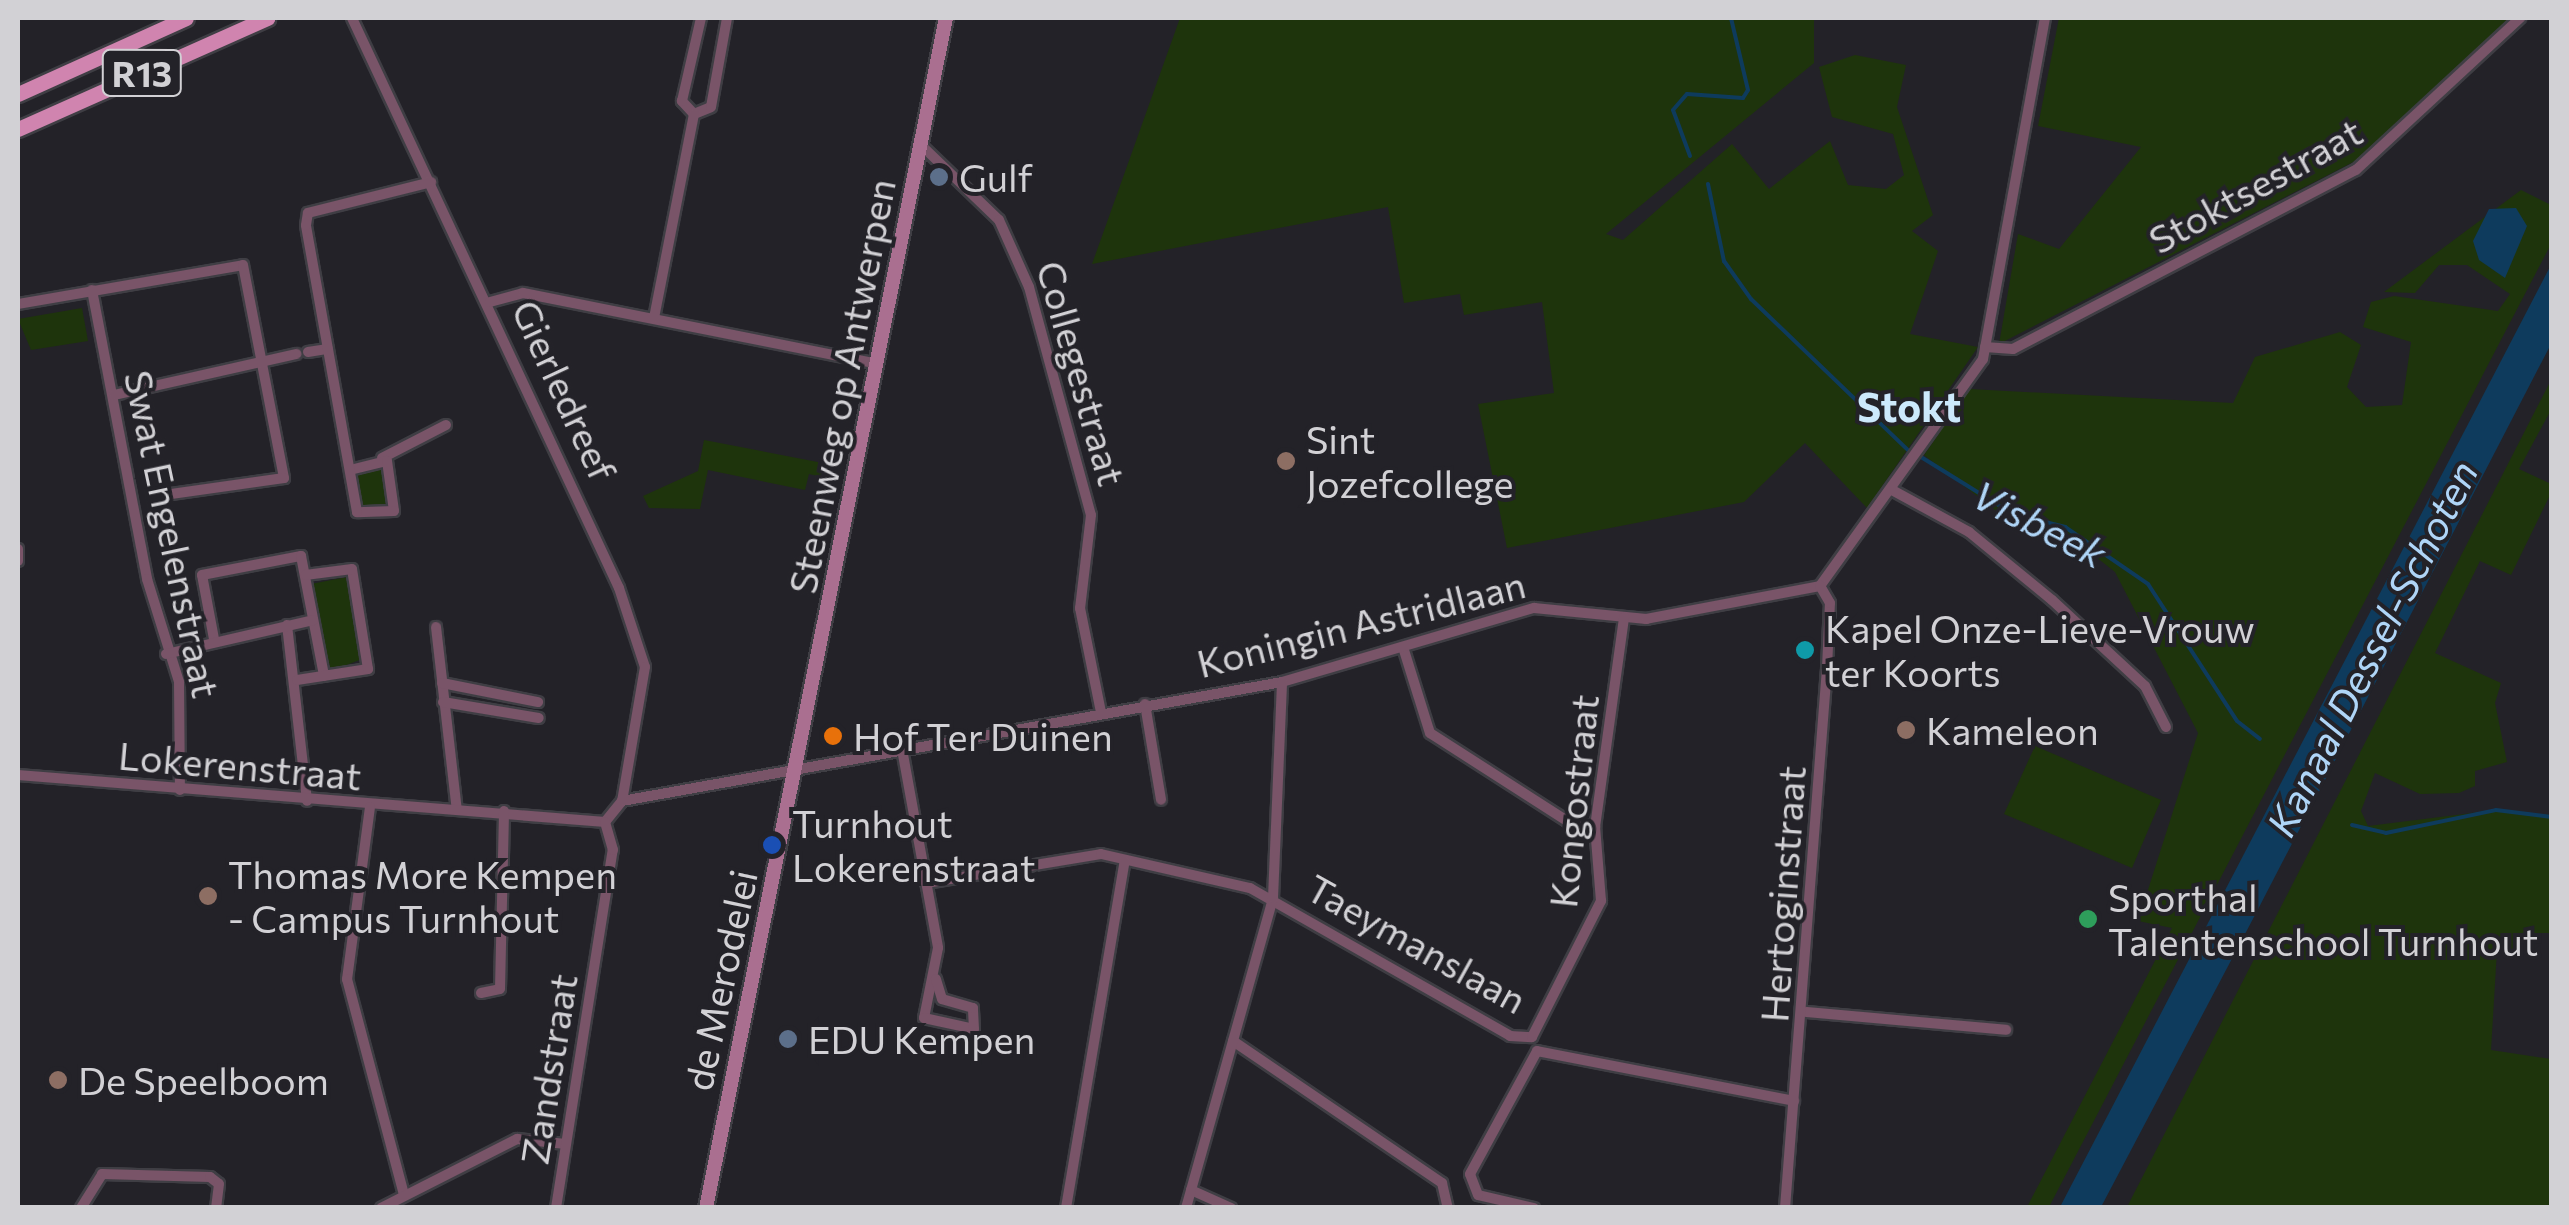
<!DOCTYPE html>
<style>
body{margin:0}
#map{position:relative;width:2569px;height:1225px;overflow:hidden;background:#232228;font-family:Commissioner,sans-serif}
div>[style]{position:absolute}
.green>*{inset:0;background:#1e340c}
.water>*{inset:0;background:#0e3b5d}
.stream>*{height:4px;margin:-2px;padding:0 2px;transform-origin:2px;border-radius:2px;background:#0e3b5d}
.roads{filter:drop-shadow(2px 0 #3f3e44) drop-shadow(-2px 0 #3f3e44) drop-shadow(0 2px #3f3e44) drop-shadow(0 -2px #3f3e44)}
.street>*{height:10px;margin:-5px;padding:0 5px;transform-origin:5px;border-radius:5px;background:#795468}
.secondary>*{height:14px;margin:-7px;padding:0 7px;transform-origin:7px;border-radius:7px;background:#aa6f90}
.primary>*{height:15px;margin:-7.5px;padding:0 7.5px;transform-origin:7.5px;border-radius:7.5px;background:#d084af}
.dots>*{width:28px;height:28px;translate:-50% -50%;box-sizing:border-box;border:5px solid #232228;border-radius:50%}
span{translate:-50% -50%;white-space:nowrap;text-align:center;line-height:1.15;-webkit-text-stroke:8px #232228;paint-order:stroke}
.shield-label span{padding:2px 8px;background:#232228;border:2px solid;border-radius:8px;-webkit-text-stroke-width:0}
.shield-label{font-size:35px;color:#d2d1d5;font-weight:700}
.poi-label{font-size:38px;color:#d2d1d5}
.left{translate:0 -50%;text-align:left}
.street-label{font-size:38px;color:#d2d1d5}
.neighbourhood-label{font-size:40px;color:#cce9fc;font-weight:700}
.water-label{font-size:40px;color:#afd5f7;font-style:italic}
.frame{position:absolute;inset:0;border:20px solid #d2d1d5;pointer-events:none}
</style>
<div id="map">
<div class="green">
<div style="clip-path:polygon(1180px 18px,1814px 18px,1814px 63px,1606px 234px,1623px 240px,1732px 144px,1769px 189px,1830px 141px,1848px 185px,1886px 189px,1904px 175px,1893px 134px,1832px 117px,1819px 67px,1855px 55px,1906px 65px,1897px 107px,1933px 215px,1912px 231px,1938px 251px,1910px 334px,1978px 347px,1867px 508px,1805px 443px,1744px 502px,1507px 548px,1478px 404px,1554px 393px,1542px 302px,1464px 315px,1460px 294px,1404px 303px,1388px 207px,1092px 264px)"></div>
<div style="clip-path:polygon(2059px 18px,2509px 18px,2361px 158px,1999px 344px,2018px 234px,2059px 249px,2141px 147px,2038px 126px)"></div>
<div style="clip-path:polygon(2521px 190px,2551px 205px,2551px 244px,2049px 1207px,2027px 1207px,2172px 928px,2138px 921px,2198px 733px,2115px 572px,2033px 507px,2017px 527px,1924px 455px,1970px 389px,2233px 403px,2255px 357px,2340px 332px,2361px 345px,2347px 387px,2366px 407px,2402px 405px,2411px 342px,2363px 327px,2371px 302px,2394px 296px,2498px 311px,2510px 294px,2467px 265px,2439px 265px,2415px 293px,2384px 292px)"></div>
<div style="clip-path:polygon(82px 308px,88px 341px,31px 350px,18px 319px)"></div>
<div style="clip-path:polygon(2551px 380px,2551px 410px,2519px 469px,2551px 484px,2551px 493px,2511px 575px,2480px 561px,2435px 653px,2501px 683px,2495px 703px,2507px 762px,2475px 771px,2475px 786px,2459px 793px,2420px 794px,2375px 773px,2361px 811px,2368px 826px,2496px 810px,2551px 815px,2551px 933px,2518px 933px,2516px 950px,2497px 950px,2491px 1050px,2551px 1059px,2551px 1207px,2127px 1207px)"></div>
<div style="clip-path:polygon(704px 440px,828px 464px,827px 478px,809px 474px,805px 490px,708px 470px,700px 509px,649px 508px,643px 496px,698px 471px)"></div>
<div style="clip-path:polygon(382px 458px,389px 514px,361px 517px,350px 470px)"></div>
<div style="clip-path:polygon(347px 577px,362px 659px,331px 671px,311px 584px)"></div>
<div style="clip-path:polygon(2035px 746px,2161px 800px,2132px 868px,2004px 814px)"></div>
</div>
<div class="water">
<div style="clip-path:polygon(2516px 208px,2527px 226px,2505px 278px,2479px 260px,2473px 241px,2489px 209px)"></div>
<div style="clip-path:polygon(2551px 265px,2551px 344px,2255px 915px,2101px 1207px,2060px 1207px)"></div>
</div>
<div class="stream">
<div style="left:1690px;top:156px;width:49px;rotate:-110.3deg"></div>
<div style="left:1673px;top:110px;width:21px;rotate:-49deg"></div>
<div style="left:1687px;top:94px;width:56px;rotate:4.1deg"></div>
<div style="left:1743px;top:98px;width:9px;rotate:-58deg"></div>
<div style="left:1748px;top:90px;width:74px;rotate:-103.3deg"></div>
<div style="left:1708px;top:184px;width:79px;rotate:78.3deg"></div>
<div style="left:1724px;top:261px;width:47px;rotate:54.6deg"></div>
<div style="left:1751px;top:299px;width:219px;rotate:43.9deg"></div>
<div style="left:1921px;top:457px;width:108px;rotate:31.8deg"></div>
<div style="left:2013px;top:514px;width:54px;rotate:14deg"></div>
<div style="left:2065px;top:527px;width:101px;rotate:34.5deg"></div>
<div style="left:2148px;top:584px;width:163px;rotate:57deg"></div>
<div style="left:2237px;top:721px;width:29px;rotate:38deg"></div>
<div style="left:2352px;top:825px;width:35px;rotate:13deg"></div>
<div style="left:2386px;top:833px;width:112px;rotate:-11.8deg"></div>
<div style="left:2496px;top:810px;width:56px;rotate:7.1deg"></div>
</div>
<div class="roads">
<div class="street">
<div style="left:352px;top:18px;width:629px;rotate:64.9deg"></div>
<div style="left:619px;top:588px;width:83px;rotate:71.8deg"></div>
<div style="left:645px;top:667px;width:136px;rotate:99.7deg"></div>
<div style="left:694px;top:114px;width:18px;rotate:-22deg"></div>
<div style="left:711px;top:107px;width:90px;rotate:-79.8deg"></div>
<div style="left:694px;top:114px;width:18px;rotate:-133deg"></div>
<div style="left:682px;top:101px;width:85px;rotate:-77.1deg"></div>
<div style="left:921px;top:145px;width:108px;rotate:43.9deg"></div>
<div style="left:999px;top:220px;width:73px;rotate:65.9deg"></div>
<div style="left:1029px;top:287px;width:236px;rotate:74.8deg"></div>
<div style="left:1091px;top:515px;width:94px;rotate:96.7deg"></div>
<div style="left:1080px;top:608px;width:106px;rotate:78.6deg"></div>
<div style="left:92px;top:290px;width:294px;rotate:79.2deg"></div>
<div style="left:147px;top:579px;width:108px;rotate:72.7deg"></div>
<div style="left:179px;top:682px;width:108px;rotate:89.5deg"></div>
<div style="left:490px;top:302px;width:34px;rotate:-15deg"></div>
<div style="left:523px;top:293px;width:362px;rotate:11.3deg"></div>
<div style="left:18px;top:304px;width:228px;rotate:-9.8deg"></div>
<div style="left:243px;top:265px;width:217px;rotate:79.1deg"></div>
<div style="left:284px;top:478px;width:114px;rotate:171.9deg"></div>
<div style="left:654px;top:318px;width:208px;rotate:-78.9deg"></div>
<div style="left:1985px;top:347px;width:28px;rotate:4deg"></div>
<div style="left:2013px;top:349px;width:387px;rotate:-27.6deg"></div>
<div style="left:2356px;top:170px;width:224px;rotate:-42.8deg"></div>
<div style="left:308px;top:352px;width:20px;rotate:-9deg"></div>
<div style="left:114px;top:395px;width:187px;rotate:-12.7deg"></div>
<div style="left:382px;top:458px;width:72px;rotate:-27.3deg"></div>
<div style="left:350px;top:470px;width:38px;rotate:-14deg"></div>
<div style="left:387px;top:461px;width:50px;rotate:82deg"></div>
<div style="left:394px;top:511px;width:37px;rotate:178deg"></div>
<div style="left:357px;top:512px;width:291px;rotate:-100.1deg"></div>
<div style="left:306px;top:225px;width:12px;rotate:-81deg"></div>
<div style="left:308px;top:213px;width:127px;rotate:-14.1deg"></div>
<div style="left:1892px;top:490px;width:88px;rotate:28.6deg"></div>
<div style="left:1969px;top:532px;width:107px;rotate:39.3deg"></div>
<div style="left:2052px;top:600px;width:127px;rotate:42.8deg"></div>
<div style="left:2145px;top:686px;width:46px;rotate:62.9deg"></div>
<div style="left:18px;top:549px;width:12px;rotate:90deg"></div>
<div style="left:1820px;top:586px;width:279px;rotate:-54.3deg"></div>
<div style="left:1983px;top:359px;width:347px;rotate:-79.7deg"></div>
<div style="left:287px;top:625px;width:177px;rotate:83.5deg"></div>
<div style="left:436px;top:627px;width:184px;rotate:83.5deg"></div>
<div style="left:214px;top:639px;width:65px;rotate:-100.6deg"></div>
<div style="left:202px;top:575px;width:101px;rotate:-10.9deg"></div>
<div style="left:301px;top:556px;width:122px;rotate:79.1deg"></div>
<div style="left:1403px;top:647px;width:90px;rotate:72.6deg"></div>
<div style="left:1430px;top:733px;width:163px;rotate:32.7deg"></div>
<div style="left:1567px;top:821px;width:29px;rotate:12deg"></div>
<div style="left:166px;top:654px;width:151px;rotate:-13deg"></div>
<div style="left:297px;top:680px;width:72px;rotate:-8.8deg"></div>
<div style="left:368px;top:669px;width:101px;rotate:-99.1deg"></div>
<div style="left:352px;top:569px;width:47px;rotate:172.7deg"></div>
<div style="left:442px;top:683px;width:98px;rotate:11.2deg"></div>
<div style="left:443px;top:702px;width:97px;rotate:9.5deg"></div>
<div style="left:1145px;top:704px;width:97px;rotate:80.5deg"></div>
<div style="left:902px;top:749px;width:202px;rotate:79.7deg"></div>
<div style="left:938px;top:948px;width:71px;rotate:101.3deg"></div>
<div style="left:924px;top:1018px;width:51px;rotate:12.4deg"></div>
<div style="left:974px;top:1029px;width:21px;rotate:-93deg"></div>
<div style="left:973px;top:1008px;width:32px;rotate:-164deg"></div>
<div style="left:942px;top:999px;width:21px;rotate:-107deg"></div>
<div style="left:18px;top:775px;width:589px;rotate:4.58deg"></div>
<div style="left:605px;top:822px;width:27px;rotate:-51deg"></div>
<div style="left:622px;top:801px;width:671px;rotate:-10.22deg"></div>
<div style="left:1282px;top:682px;width:263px;rotate:-16.4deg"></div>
<div style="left:1534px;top:608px;width:113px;rotate:5.6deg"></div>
<div style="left:1646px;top:619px;width:177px;rotate:-10.7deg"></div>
<div style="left:370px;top:807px;width:174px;rotate:97.6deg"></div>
<div style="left:347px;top:979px;width:222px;rotate:75.2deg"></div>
<div style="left:926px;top:883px;width:177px;rotate:-9.4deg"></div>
<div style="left:1101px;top:854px;width:153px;rotate:12.9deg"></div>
<div style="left:1250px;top:888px;width:299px;rotate:29.6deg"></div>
<div style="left:1510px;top:1036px;width:22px;rotate:3deg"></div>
<div style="left:1532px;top:1037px;width:153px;rotate:-63.1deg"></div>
<div style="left:1601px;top:901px;width:74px;rotate:-94.6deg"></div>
<div style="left:1595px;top:827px;width:212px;rotate:-82.1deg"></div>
<div style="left:481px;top:993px;width:19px;rotate:-12deg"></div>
<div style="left:500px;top:989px;width:178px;rotate:-88.7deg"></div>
<div style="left:1806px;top:1012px;width:201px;rotate:5.1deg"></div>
<div style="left:1233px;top:1041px;width:253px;rotate:34.2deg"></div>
<div style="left:1442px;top:1183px;width:26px;rotate:77deg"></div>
<div style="left:1191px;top:1190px;width:44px;rotate:24.2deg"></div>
<div style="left:81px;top:1208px;width:40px;rotate:-58deg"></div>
<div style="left:102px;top:1174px;width:108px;rotate:1.6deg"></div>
<div style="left:210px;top:1177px;width:11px;rotate:38deg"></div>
<div style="left:219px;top:1184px;width:24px;rotate:97deg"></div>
<div style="left:381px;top:1208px;width:153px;rotate:-26.9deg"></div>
<div style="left:517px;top:1139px;width:49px;rotate:5.8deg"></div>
<div style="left:556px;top:1208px;width:363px;rotate:-81deg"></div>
<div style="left:613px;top:850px;width:29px;rotate:-106deg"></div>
<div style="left:1066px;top:1208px;width:352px;rotate:-80.4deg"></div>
<div style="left:1186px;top:1208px;width:322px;rotate:-74.3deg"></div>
<div style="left:1273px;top:898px;width:216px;rotate:-87.6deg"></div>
<div style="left:1534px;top:1208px;width:57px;rotate:-166.9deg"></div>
<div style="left:1478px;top:1195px;width:22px;rotate:-111deg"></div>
<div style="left:1470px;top:1174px;width:140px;rotate:-61.4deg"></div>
<div style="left:1537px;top:1051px;width:262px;rotate:11deg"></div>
<div style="left:1785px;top:1208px;width:542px;rotate:-85.55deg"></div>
<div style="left:1827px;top:668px;width:65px;rotate:-87.4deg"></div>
<div style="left:1830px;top:603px;width:20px;rotate:-120deg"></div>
</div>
<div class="secondary">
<div style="left:706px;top:1208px;width:1214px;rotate:-78.6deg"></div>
</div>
<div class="primary">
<div style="left:18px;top:94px;width:184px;rotate:-24.3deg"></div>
<div style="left:18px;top:129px;width:273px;rotate:-24deg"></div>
</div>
</div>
<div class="dots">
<div style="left:939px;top:177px;background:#5c6f8a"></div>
<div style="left:1286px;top:461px;background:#8d6e63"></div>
<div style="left:1805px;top:650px;background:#0f9aa8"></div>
<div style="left:1906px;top:730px;background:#8d6e63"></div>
<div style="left:833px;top:736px;background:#e8710a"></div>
<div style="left:772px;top:845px;background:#1a4fb4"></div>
<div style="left:208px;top:896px;background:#8d6e63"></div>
<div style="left:2088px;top:919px;background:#2e9e5b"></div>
<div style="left:788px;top:1039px;background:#5c6f8a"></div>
<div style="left:58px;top:1080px;background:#8d6e63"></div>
</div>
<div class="shield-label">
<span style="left:142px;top:73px">R13</span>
</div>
<div class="poi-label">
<span class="left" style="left:959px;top:177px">Gulf</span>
<span class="left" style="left:1306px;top:461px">Sint<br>Jozefcollege</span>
<span class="left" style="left:1825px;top:650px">Kapel Onze-Lieve-Vrouw<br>ter Koorts</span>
<span class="left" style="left:1926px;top:730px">Kameleon</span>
<span class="left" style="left:853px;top:736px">Hof Ter Duinen</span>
<span class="left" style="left:792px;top:845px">Turnhout<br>Lokerenstraat</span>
<span class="left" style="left:228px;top:896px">Thomas More Kempen<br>- Campus Turnhout</span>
<span class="left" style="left:2108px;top:919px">Sporthal<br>Talentenschool Turnhout</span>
<span class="left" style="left:808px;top:1039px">EDU Kempen</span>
<span class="left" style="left:78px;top:1080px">De Speelboom</span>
</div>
<div class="street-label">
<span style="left:2255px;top:185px;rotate:-29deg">Stoktsestraat</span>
<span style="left:1082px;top:373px;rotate:74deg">Collegestraat</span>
<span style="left:841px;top:386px;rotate:-79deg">Steenweg op Antwerpen</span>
<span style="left:565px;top:390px;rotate:65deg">Gierledreef</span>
<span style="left:173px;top:534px;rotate:78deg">Swat Engelenstraat</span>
<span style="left:1361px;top:623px;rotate:-14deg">Koningin Astridlaan</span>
<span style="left:240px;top:765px;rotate:5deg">Lokerenstraat</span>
<span style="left:1573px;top:801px;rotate:-84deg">Kongostraat</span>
<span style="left:1782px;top:894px;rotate:-86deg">Hertoginstraat</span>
<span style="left:1417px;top:943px;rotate:29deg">Taeymanslaan</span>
<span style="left:720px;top:980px;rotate:-78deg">de Merodelei</span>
<span style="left:548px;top:1069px;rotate:-81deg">Zandstraat</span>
</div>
<div class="neighbourhood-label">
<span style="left:1909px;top:406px">Stokt</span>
</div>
<div class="water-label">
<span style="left:2040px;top:523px;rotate:27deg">Visbeek</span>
<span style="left:2371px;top:648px;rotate:-63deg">Kanaal Dessel-Schoten</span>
</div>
<div class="frame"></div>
</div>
